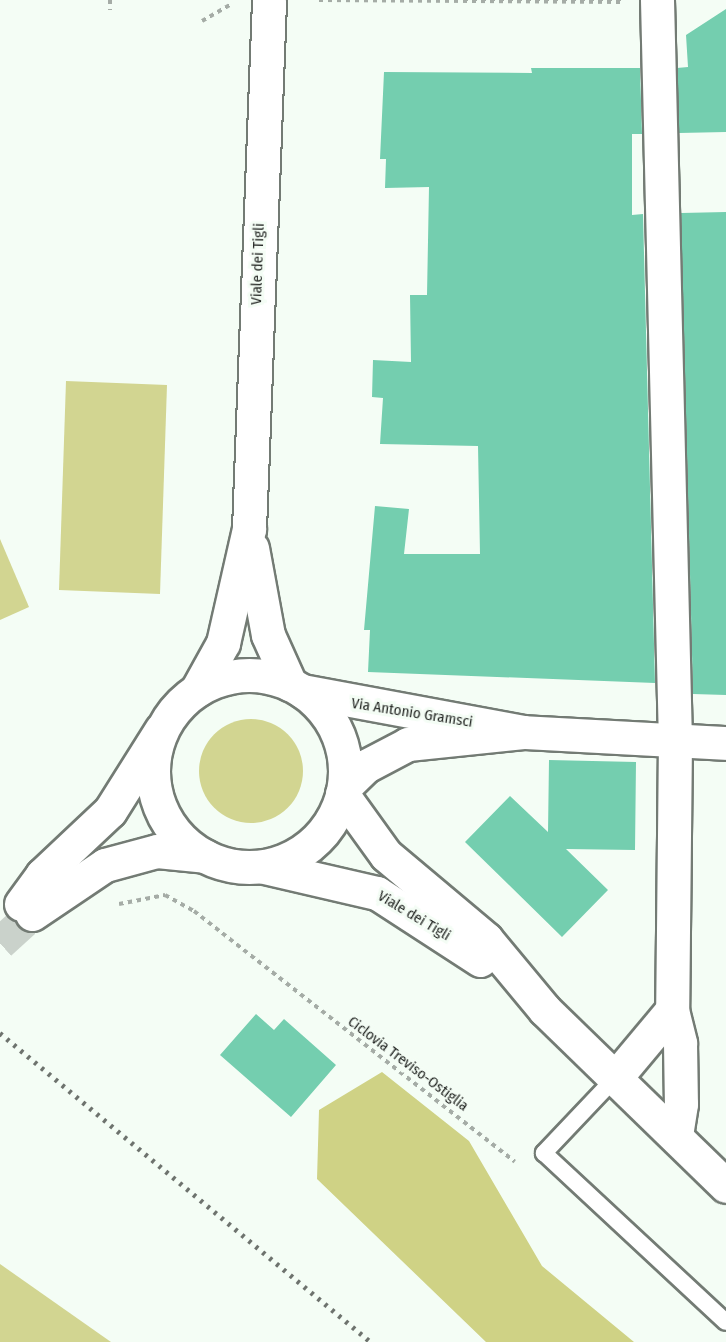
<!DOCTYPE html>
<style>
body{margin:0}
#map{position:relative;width:726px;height:1342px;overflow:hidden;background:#f4fdf5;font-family:"Fira Sans Condensed",sans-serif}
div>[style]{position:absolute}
.green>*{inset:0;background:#d2d591}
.round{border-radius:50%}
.forest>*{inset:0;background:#cfd285}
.building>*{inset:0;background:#74ceaf}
.street-tunnel>*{height:33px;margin-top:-16.5px;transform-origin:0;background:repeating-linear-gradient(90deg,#cad2cb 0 33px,transparent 0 49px)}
.path>*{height:4px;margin-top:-2px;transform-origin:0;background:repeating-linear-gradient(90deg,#a5aca6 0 4.5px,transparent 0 9px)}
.roads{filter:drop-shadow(2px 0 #737b74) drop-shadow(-2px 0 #737b74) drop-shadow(0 2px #737b74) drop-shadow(0 -2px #737b74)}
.lane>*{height:16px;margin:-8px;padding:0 8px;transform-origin:8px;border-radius:8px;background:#fff}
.street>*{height:33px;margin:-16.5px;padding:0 16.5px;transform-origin:16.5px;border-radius:16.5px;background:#fff}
.secondary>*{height:33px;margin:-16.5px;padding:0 16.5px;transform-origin:16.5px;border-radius:16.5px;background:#fff}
.secondary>.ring{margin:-16.5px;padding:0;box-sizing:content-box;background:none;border:33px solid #fff;border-radius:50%}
.rail>*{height:4.5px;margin-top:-2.25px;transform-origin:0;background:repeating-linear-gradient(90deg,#6d726d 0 3px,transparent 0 9px)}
span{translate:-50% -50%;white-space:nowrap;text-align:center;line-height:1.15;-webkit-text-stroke:6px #f4fdf5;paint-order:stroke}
.street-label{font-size:15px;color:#232623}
</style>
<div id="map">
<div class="green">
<div style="clip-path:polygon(66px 381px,167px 385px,160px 594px,59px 590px)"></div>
<div style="clip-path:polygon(0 539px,29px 607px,0 620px)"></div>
<div class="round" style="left:199px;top:719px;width:104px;height:104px"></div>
<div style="clip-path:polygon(0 1264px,111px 1342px,0 1342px)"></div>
</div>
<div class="forest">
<div style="clip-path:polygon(382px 1072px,469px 1141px,542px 1266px,634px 1342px,486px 1342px,317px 1179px,319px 1110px)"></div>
</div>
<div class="building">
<div style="clip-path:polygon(726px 9px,726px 132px,679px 133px,677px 68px,688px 67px,686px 35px)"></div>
<div style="clip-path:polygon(531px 68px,640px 68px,642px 134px,632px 134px,632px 215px,643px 214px,655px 683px,368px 672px,370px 630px,364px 630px,375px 506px,409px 509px,404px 554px,480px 554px,478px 446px,380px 444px,383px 398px,372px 397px,373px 360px,411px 362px,410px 295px,427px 295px,429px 187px,385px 188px,386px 159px,380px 159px,384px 72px,532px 73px)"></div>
<div style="clip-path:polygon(726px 212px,726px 695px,693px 694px,681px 213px)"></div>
<div style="clip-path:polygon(549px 760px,636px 762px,635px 850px,566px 849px,608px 890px,562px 937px,465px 842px,510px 796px,548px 832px)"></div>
<div style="clip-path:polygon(256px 1014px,274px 1030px,284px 1019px,336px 1065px,291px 1117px,220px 1055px)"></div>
</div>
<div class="street-tunnel">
<div style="left:0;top:943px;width:43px;rotate:-42.2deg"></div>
</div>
<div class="path">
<div style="left:110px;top:0;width:10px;rotate:90deg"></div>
<div style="left:319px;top:0;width:302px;rotate:0.4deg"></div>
<div style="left:202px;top:21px;width:34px;rotate:-30deg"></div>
<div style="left:119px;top:904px;width:47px;rotate:-11.1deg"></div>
<div style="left:165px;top:895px;width:33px;rotate:29deg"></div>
<div style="left:194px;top:911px;width:407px;rotate:38deg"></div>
</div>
<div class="roads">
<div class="lane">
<div style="left:616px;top:1077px;width:105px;rotate:133.5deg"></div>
<div style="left:544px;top:1153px;width:248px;rotate:42.9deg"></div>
</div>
<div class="street">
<div style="left:657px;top:0;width:740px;rotate:88.61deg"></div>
<div style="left:675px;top:740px;width:270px;rotate:90.6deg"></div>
<div style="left:672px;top:1010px;width:34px;rotate:76deg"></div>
<div style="left:680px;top:1043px;width:61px;rotate:89.1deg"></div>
<div style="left:681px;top:1104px;width:33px;rotate:99deg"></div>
<div style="left:302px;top:691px;width:225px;rotate:10.5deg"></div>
<div style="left:523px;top:732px;width:116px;rotate:174deg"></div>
<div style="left:408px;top:744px;width:47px;rotate:152.4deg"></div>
<div style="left:366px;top:766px;width:30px;rotate:136deg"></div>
<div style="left:523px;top:732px;width:203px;rotate:3.1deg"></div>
<div style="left:21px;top:904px;width:36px;rotate:-54deg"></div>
<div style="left:42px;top:875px;width:93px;rotate:-43.3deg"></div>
<div style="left:110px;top:811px;width:96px;rotate:-57.8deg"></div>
<div style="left:32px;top:914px;width:88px;rotate:-33.9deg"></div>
<div style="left:105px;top:865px;width:54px;rotate:-15.1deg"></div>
<div style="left:157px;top:851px;width:48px;rotate:5.9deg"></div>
<div style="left:616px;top:1077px;width:87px;rotate:-50.1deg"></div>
</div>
<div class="secondary">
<div style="left:252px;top:548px;width:88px;rotate:79.6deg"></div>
<div style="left:268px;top:635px;width:54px;rotate:65.8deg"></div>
<div class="ring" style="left:153px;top:675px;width:159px;height:159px"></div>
<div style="left:197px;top:690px;width:54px;rotate:-61deg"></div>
<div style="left:223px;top:643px;width:117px;rotate:-77.2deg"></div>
<div style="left:249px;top:529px;width:529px;rotate:-87.83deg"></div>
<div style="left:342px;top:794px;width:75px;rotate:54.2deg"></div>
<div style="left:386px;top:855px;width:131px;rotate:40deg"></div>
<div style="left:486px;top:939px;width:92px;rotate:50.3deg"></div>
<div style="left:545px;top:1010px;width:252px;rotate:44.2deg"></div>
<div style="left:264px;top:867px;width:116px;rotate:13deg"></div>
<div style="left:377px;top:893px;width:123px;rotate:33deg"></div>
</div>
</div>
<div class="rail">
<div style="left:0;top:1033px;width:483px;rotate:39.8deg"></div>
</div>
<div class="street-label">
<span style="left:258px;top:264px;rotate:-88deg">Viale dei Tigli</span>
<span style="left:412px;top:713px;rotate:9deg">Via Antonio Gramsci</span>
<span style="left:414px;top:916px;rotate:31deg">Viale dei Tigli</span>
<span style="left:408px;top:1064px;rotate:37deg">Ciclovia Treviso-Ostiglia</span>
</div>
</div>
